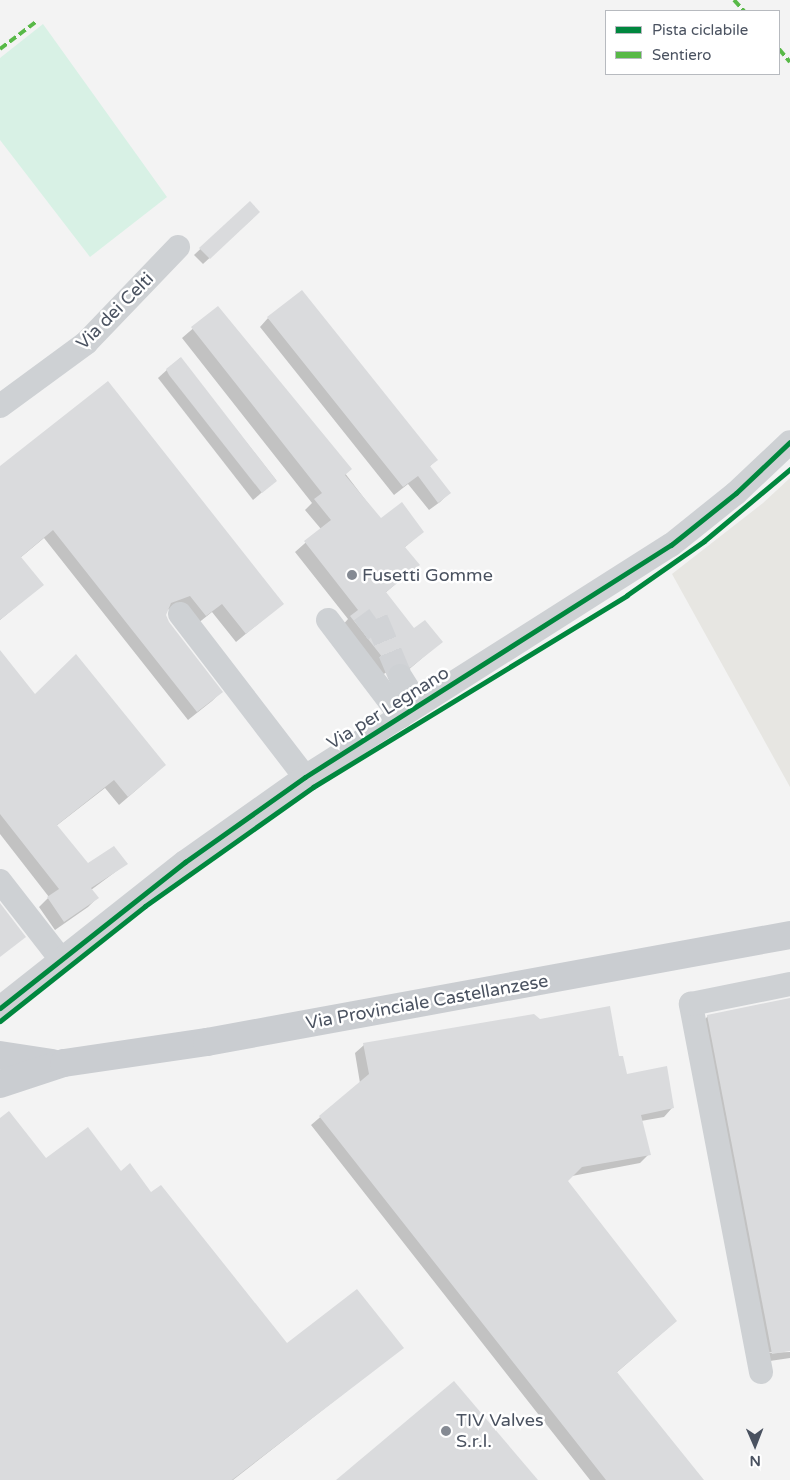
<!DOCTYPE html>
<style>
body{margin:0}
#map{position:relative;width:790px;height:1480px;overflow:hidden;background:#f3f3f3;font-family:"Varela Round",sans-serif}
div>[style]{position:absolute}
.commercial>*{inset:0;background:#e7e6e2}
.green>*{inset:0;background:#d8f1e5}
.shadow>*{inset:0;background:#0003}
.building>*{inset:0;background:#dadbdd}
.minor-tunnel>*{height:24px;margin-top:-12px;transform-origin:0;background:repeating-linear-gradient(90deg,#d1d3d6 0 24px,transparent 0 36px)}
.minor>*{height:24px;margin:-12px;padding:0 12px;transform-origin:12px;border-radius:12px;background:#ced1d4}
.major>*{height:28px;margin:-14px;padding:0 14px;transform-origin:14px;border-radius:14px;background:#cacdd1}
.quiet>*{height:4px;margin-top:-2px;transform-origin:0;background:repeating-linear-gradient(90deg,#58b947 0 8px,transparent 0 12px)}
.cycleway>*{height:5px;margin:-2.5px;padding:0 2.5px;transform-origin:2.5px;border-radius:2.5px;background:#00873e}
.dots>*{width:14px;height:14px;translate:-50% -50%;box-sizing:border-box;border:2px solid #fff;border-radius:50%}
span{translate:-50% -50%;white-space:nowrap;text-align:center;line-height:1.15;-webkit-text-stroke:5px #fff;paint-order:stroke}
.street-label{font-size:18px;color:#4a5260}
.poi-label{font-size:18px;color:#4a5260}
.left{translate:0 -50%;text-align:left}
.legend{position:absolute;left:605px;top:10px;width:175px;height:65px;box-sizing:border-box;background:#fff;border:1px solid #b7babf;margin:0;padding:6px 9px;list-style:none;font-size:15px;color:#4a5260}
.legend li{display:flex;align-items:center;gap:10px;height:25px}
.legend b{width:25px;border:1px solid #b7babf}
.north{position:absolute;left:730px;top:1420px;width:50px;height:50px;-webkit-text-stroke:4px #fff;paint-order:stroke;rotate:179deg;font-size:14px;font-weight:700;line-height:20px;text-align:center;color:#4a5260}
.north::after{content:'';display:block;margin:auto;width:18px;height:22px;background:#4a5260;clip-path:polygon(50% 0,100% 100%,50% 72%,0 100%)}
</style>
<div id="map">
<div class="commercial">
<div style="clip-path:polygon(790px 478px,790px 787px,672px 574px,763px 503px)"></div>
</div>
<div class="green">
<div style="clip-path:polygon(43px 24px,167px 197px,90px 257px,0 140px,0 58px)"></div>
</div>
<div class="shadow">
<div style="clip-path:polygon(250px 202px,253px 218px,203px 264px,194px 255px)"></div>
<div style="clip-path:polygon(218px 307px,380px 519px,422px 532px,404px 548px,418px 565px,385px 593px,414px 630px,441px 642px,400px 677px,389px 671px,380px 676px,341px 627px,348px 619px,295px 552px,321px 529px,305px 510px,312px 503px,182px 338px)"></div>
<div style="clip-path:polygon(268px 318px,436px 460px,429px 467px,449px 493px,440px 502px,429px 510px,408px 484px,394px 495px,260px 327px)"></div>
<div style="clip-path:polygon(180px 358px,276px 480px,253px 500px,158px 378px)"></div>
<div style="clip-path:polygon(0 468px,282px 604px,236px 642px,212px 612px,197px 624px,181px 604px,167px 610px,165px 615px,168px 623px,221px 692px,212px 701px,188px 720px,44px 538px,20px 558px,42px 585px,0 620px)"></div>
<div style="clip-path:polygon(0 652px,35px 696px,156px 773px,119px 805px,105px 788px,56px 826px,88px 865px,126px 864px,91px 890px,97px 898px,88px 907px,55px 930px,39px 907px,49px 897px,0 834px)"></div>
<div style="clip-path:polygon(790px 999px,790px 1349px,765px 1353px,790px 1352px,790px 1358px,763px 1362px,699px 1025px,708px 1016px)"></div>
<div style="clip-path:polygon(540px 1020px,618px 1057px,626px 1075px,672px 1108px,664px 1117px,641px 1121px,649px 1154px,640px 1163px,572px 1176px,567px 1181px,676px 1321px,616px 1373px,702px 1480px,590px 1480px,311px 1125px,360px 1083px,355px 1053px,364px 1045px)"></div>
<div style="clip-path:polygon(0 1120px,46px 1160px,121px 1172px,151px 1194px,286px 1345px,402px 1348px,233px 1480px,0 1480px)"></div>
</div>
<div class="building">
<div style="clip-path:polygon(250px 201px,260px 212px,210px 259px,199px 248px)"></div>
<div style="clip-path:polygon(302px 290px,438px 460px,430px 466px,451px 493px,438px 503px,418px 476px,403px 487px,267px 317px)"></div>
<div style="clip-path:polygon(218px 306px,352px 469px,345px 475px,381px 518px,402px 502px,424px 532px,405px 547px,420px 565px,386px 592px,414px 628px,425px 620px,443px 642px,410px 668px,400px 662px,390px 667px,350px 616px,358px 610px,304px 541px,331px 520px,314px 499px,322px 493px,191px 327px)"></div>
<div style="clip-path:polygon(181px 357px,277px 481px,262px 493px,169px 375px,166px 369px)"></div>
<div style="clip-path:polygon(108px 381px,284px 604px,246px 634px,222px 604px,206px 616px,190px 596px,171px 603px,166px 615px,169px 622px,223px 692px,197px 712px,53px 530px,21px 557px,44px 585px,0 620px,0 466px)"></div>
<div style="clip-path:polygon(0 650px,35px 694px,76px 654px,166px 765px,128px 797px,114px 780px,57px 825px,88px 863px,114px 846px,128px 864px,91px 888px,99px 898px,64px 922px,47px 897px,59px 889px,0 814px)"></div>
<div style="clip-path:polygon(0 903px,26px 937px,0 957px)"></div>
<div style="clip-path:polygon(790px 998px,790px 1351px,772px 1354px,707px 1015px)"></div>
<div style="clip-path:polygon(610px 1006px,619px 1056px,623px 1056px,627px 1074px,667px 1066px,674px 1108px,641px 1115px,651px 1155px,582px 1167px,568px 1181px,677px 1321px,617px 1372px,704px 1480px,606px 1480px,319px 1116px,369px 1074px,363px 1043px,534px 1014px,540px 1019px)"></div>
<div style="clip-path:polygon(9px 1111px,46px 1158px,88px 1127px,121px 1171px,130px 1163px,151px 1192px,161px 1185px,287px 1343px,357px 1289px,404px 1348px,232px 1480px,0 1480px,0 1118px)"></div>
<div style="clip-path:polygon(454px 1381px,538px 1480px,336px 1480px)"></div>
</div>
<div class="minor-tunnel">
<div style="left:361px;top:630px;width:19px;rotate:-36deg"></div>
<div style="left:376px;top:619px;width:62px;rotate:67.2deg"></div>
</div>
<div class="minor">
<div style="left:0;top:406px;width:107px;rotate:-36.2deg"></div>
<div style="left:86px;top:343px;width:133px;rotate:-46.2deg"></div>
<div style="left:180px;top:614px;width:205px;rotate:52.5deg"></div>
<div style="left:328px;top:620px;width:121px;rotate:52.8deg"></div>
<div style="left:400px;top:676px;width:34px;rotate:58deg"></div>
<div style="left:0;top:881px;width:98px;rotate:52.1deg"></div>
<div style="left:0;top:1008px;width:236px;rotate:-38.3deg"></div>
<div style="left:185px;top:862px;width:147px;rotate:-35.3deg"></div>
<div style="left:305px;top:777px;width:433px;rotate:-32.4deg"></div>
<div style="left:671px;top:545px;width:83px;rotate:-38.7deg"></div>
<div style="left:736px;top:493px;width:74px;rotate:-43.4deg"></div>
<div style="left:761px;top:1372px;width:375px;rotate:-100.8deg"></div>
<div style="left:691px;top:1004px;width:101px;rotate:-11.4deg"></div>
</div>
<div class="major">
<div style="left:0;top:1055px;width:53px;rotate:8.7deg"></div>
<div style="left:0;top:1084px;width:67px;rotate:-18.2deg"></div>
<div style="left:64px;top:1063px;width:145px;rotate:-8.4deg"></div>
<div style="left:207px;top:1042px;width:593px;rotate:-10.4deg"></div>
</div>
<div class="quiet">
<div style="left:734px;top:0;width:15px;rotate:48deg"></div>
<div style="left:0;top:49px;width:46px;rotate:-37.1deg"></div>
<div style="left:779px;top:49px;width:17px;rotate:50deg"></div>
</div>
<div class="cycleway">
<div style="left:0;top:1008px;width:236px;rotate:-38.3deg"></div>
<div style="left:185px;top:862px;width:147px;rotate:-35.3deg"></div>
<div style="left:305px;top:777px;width:433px;rotate:-32.4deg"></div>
<div style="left:671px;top:545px;width:83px;rotate:-38.7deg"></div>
<div style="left:736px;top:493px;width:74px;rotate:-43.4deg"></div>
<div style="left:0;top:1021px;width:185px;rotate:-38.4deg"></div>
<div style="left:145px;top:906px;width:206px;rotate:-35.3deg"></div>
<div style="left:313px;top:787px;width:368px;rotate:-31.4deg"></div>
<div style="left:627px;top:595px;width:94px;rotate:-35deg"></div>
<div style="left:704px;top:541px;width:112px;rotate:-39.9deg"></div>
</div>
<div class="dots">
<div style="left:352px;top:575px;background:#858a93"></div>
<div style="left:446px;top:1431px;background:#858a93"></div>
</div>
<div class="street-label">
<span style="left:115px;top:311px;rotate:-45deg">Via dei Celti</span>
<span style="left:388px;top:708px;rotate:-32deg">Via per Legnano</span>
<span style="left:427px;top:1002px;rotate:-10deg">Via Provinciale Castellanzese</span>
</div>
<div class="poi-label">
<span class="left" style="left:362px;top:575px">Fusetti Gomme</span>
<span class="left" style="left:456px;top:1431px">TIV Valves<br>S.r.l.</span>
</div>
<ul class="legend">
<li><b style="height:6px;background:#00873e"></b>Pista ciclabile</li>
<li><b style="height:6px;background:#58b947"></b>Sentiero</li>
</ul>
<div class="north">N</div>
</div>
